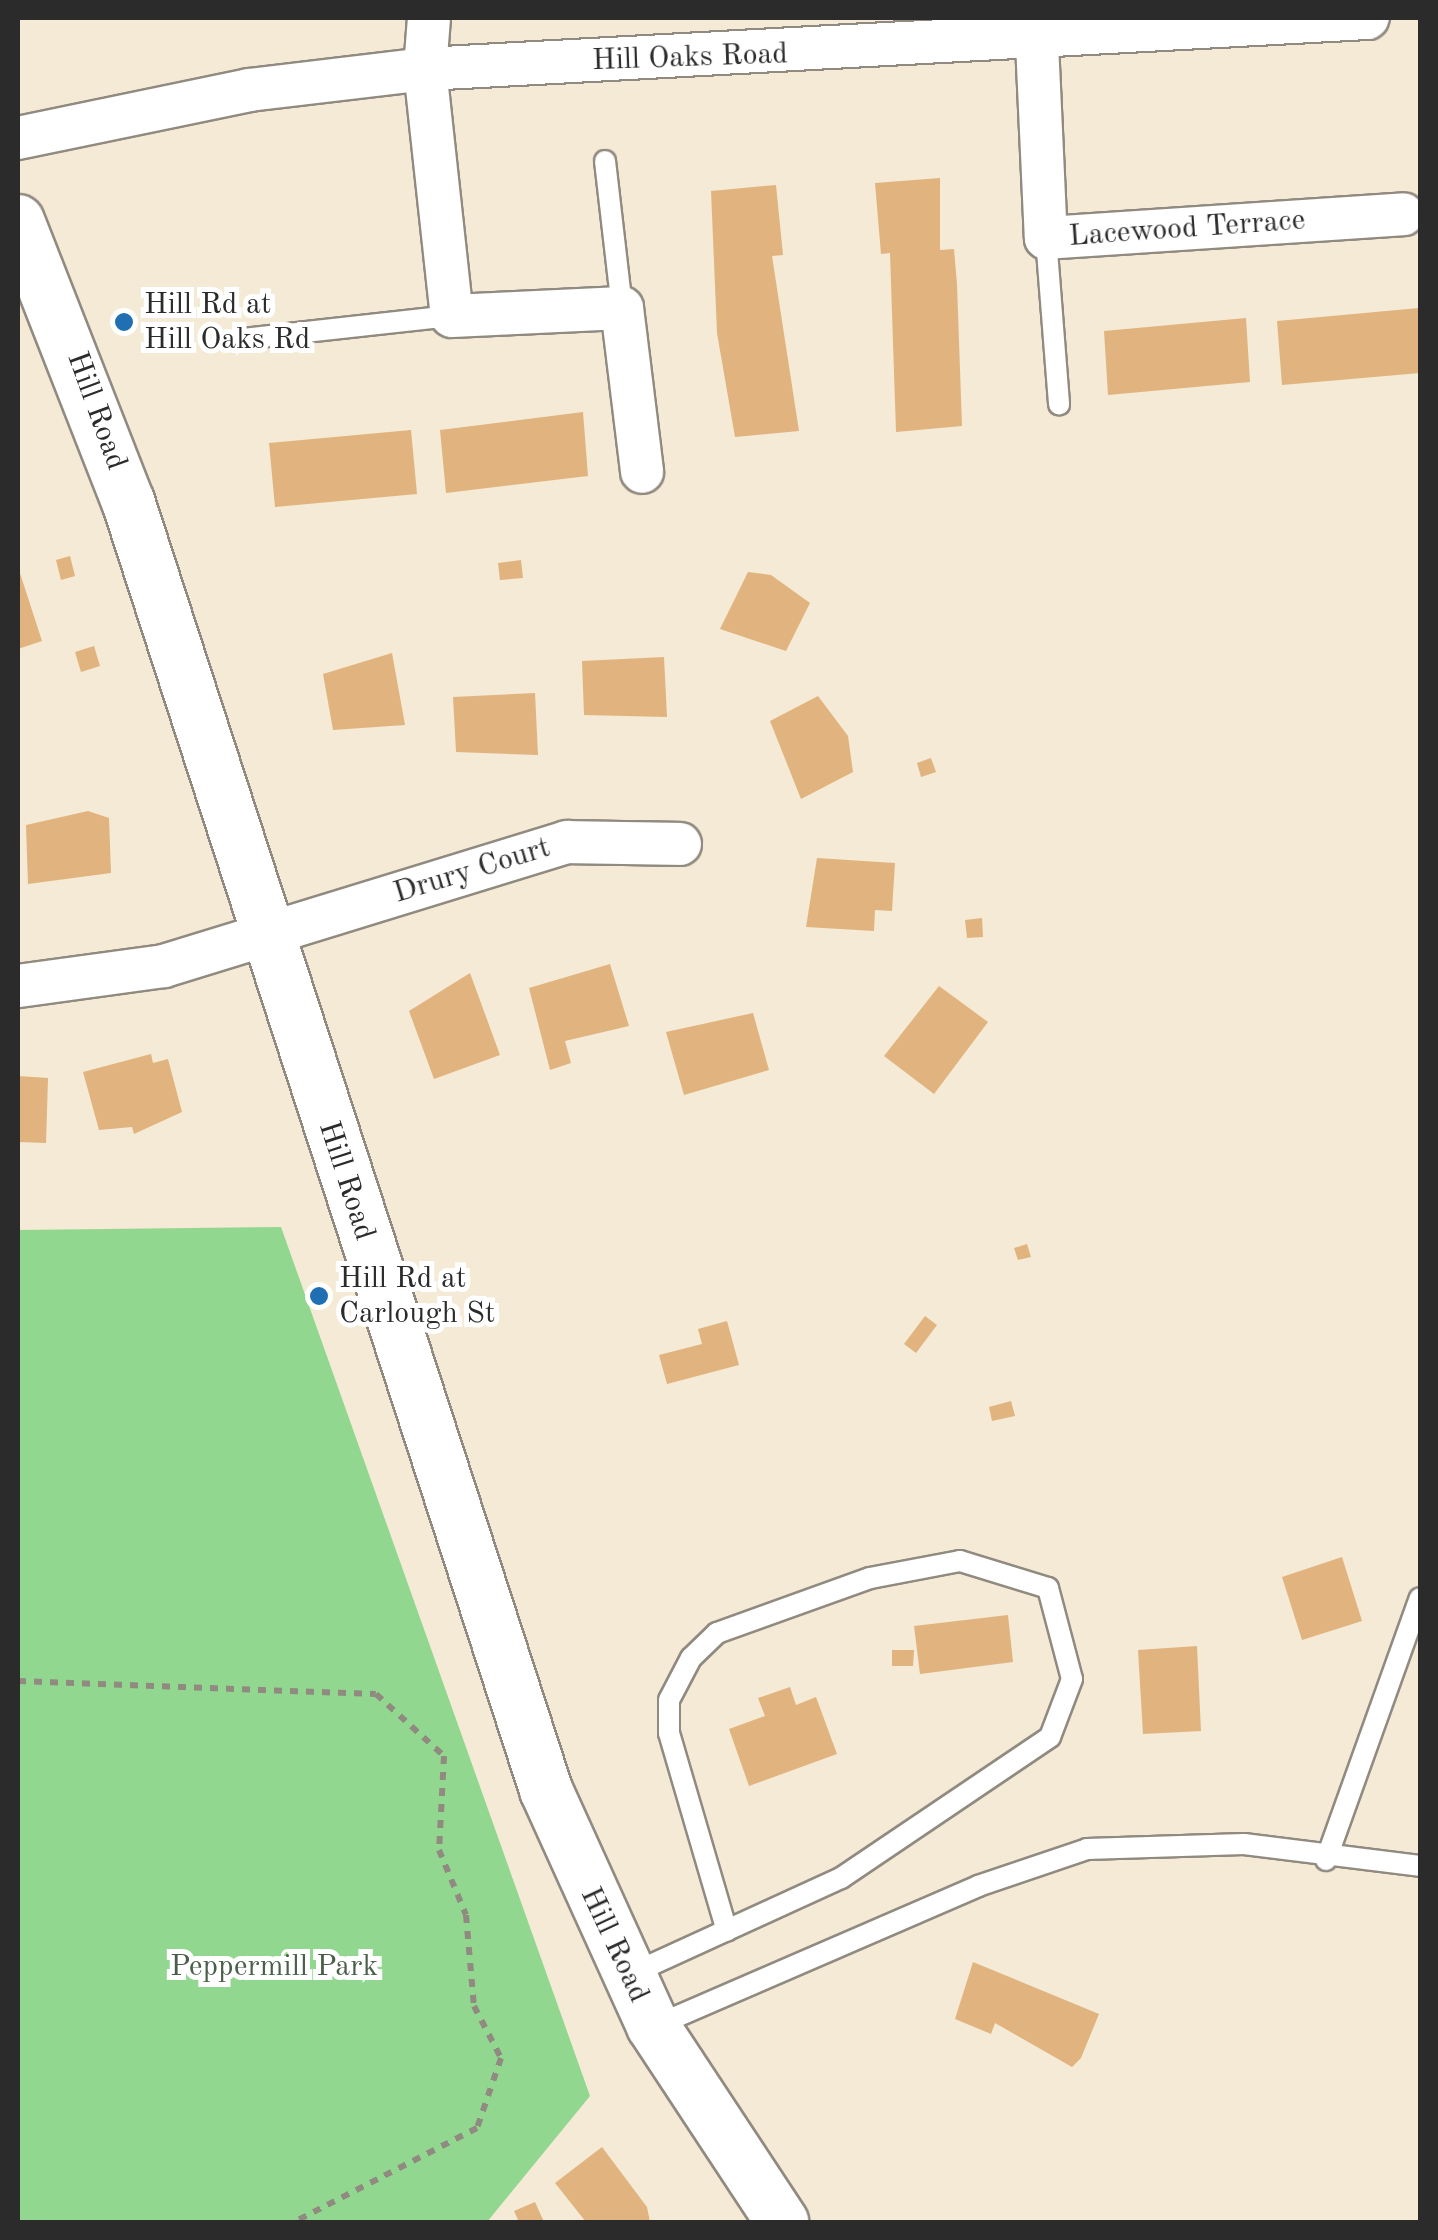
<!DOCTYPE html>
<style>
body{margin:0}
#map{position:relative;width:1438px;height:2240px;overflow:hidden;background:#f4ead5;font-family:"Old Standard TT",serif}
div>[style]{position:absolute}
.green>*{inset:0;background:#92d790}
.building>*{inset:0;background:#e1b47f}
.path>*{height:6px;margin-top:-3px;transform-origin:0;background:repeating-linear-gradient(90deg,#908a80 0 8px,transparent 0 16px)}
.roads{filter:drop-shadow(2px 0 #908a80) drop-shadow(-2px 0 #908a80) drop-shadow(0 2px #908a80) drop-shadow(0 -2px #908a80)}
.service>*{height:20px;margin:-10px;padding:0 10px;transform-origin:10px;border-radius:10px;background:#fff}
.minor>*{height:42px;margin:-21px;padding:0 21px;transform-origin:21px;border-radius:21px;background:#fff}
.tertiary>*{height:52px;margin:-26px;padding:0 26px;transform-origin:26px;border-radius:26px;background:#fff}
.dots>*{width:28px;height:28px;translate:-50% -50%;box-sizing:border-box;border:5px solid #fff;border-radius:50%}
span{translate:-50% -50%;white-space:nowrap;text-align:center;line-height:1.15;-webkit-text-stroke:10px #fff;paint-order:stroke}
.street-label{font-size:30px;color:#2b2b2b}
.poi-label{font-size:30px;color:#2b2b2b}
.left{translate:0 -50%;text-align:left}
.park-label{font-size:30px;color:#4a5f49}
.frame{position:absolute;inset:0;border:20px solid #2b2b2b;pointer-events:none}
</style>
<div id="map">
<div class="green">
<div style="clip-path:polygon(281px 1227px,590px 2096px,487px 2222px,18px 2222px,18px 1230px)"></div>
</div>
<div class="building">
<div style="clip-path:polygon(940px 178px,940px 250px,954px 249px,957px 284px,962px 426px,896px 432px,890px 253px,881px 254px,875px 183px)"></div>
<div style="clip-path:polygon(776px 185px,783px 255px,772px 256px,799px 431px,735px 437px,717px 333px,711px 191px)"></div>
<div style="clip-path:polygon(1419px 308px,1420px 373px,1282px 385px,1277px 321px)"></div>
<div style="clip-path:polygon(1246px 318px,1250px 382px,1108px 395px,1104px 331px)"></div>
<div style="clip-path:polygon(583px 412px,588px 476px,446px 493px,440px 430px)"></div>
<div style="clip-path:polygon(411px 430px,417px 494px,275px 507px,269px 443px)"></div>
<div style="clip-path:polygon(70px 556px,75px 576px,61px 580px,56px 560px)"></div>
<div style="clip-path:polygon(521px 560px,523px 578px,500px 580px,498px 563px)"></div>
<div style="clip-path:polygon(18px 567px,42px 641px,18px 649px)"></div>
<div style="clip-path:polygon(748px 572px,771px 575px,810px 603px,786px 651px,720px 629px)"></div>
<div style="clip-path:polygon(94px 646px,100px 666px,81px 672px,75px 652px)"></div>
<div style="clip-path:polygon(392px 653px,405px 725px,333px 730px,323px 674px)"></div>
<div style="clip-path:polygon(664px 657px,667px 717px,584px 715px,582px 661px)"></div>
<div style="clip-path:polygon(535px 693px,538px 755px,456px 752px,453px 697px)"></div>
<div style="clip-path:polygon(818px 696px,848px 736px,853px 772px,801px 799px,770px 721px)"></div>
<div style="clip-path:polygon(931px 758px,936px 772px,921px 777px,917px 763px)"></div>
<div style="clip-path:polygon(88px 811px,109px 818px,111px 873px,28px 884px,26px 825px)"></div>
<div style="clip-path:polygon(817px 858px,895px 863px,892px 911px,875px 910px,874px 931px,806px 927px)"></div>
<div style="clip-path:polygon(982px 918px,983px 937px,967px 938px,965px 920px)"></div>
<div style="clip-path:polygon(610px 964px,629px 1026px,565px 1041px,571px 1063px,550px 1070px,529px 988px)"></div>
<div style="clip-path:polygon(470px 973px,500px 1055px,434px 1079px,409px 1011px)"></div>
<div style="clip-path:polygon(939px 986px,988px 1022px,934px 1094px,884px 1056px)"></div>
<div style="clip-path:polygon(753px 1013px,769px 1070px,684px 1095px,666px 1032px)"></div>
<div style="clip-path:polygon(151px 1054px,153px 1063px,168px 1059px,182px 1112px,134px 1134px,132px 1127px,99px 1130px,83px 1072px)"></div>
<div style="clip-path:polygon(18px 1076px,48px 1078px,46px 1143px,18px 1142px)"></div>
<div style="clip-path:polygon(1027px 1244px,1031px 1257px,1018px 1260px,1014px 1248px)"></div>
<div style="clip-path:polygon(925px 1316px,937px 1325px,916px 1353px,904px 1344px)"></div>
<div style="clip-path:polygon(727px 1321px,739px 1365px,667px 1384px,659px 1355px,702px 1344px,698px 1329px)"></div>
<div style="clip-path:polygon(1011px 1401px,1015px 1416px,992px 1421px,989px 1407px)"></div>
<div style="clip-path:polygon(1342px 1557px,1362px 1621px,1302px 1640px,1282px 1577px)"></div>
<div style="clip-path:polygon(1008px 1615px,1013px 1662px,920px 1674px,914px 1626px)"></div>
<div style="clip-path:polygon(1197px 1646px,1201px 1731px,1143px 1734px,1138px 1650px)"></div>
<div style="clip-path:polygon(892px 1650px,914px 1650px,913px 1666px,892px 1666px)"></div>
<div style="clip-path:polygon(790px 1687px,796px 1705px,816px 1697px,837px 1754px,749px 1786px,729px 1729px,765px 1716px,758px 1698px)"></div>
<div style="clip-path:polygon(973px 1962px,1099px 2014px,1081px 2058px,1072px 2067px,995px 2023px,991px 2034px,955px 2019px)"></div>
<div style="clip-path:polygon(602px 2147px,647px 2207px,650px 2222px,586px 2222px,555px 2183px)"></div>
<div style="clip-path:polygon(535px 2202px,544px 2222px,519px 2222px,514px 2211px)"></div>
</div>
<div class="path">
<div style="left:18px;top:1681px;width:358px;rotate:2.1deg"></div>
<div style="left:376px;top:1694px;width:92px;rotate:42.4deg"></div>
<div style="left:444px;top:1756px;width:94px;rotate:93deg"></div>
<div style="left:439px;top:1850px;width:70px;rotate:67.4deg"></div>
<div style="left:466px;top:1915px;width:91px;rotate:85deg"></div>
<div style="left:474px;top:2006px;width:59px;rotate:62.6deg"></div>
<div style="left:501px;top:2058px;width:74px;rotate:108.9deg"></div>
<div style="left:477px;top:2128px;width:206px;rotate:152.8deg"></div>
</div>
<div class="roads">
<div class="service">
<div style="left:605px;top:161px;width:148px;rotate:83.4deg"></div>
<div style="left:1046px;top:238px;width:167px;rotate:85.5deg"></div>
<div style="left:242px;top:339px;width:211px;rotate:-6.3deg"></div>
<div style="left:1326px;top:1860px;width:278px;rotate:-70.3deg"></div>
<div style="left:629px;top:1975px;width:233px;rotate:-24.6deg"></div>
<div style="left:841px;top:1878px;width:252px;rotate:-34deg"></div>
<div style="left:1050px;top:1737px;width:62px;rotate:-69.2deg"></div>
<div style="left:1072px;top:1679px;width:94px;rotate:-104.8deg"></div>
<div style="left:1048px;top:1588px;width:92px;rotate:-162.9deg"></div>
<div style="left:960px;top:1561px;width:92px;rotate:169.3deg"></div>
<div style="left:870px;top:1578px;width:163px;rotate:160.2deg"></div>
<div style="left:717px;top:1633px;width:36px;rotate:136deg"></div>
<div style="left:691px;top:1658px;width:47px;rotate:117.6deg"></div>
<div style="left:669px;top:1700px;width:33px;rotate:90deg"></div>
<div style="left:669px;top:1733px;width:206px;rotate:73.7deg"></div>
<div style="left:655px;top:2026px;width:352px;rotate:-23.4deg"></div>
<div style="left:978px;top:1886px;width:115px;rotate:-18.7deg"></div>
<div style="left:1087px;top:1849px;width:157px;rotate:-1.8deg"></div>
<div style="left:1244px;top:1844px;width:177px;rotate:7.1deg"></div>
</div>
<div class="minor">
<div style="left:429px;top:18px;width:51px;rotate:94.5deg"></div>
<div style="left:425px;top:69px;width:248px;rotate:83.8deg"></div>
<div style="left:452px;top:316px;width:170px;rotate:-2.7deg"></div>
<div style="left:622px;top:308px;width:165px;rotate:83deg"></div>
<div style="left:1037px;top:43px;width:195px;rotate:87.4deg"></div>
<div style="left:1046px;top:238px;width:358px;rotate:-3.8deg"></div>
<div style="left:18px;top:138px;width:236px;rotate:-11.7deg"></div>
<div style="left:249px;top:90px;width:177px;rotate:-6.8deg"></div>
<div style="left:425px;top:69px;width:944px;rotate:-3.1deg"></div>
<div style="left:18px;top:986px;width:147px;rotate:-7.8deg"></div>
<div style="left:164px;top:966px;width:422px;rotate:-17.1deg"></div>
<div style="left:567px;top:842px;width:113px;rotate:1deg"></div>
</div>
<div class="tertiary">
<div style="left:18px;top:221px;width:301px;rotate:68.6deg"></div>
<div style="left:128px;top:501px;width:1355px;rotate:72.03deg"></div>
<div style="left:546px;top:1790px;width:259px;rotate:65.6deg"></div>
<div style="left:653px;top:2026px;width:235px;rotate:56.6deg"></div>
</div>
</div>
<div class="dots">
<div style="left:124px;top:322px;background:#1f6fb2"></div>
<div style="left:319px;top:1296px;background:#1f6fb2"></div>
</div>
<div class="street-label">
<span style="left:690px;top:58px;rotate:-2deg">Hill Oaks Road</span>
<span style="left:1187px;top:229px;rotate:-4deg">Lacewood Terrace</span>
<span style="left:96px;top:411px;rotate:70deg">Hill Road</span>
<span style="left:472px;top:871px;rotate:-17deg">Drury Court</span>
<span style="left:346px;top:1181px;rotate:72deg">Hill Road</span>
<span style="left:614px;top:1945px;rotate:65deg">Hill Road</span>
</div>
<div class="poi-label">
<span class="left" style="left:144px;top:322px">Hill Rd at<br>Hill Oaks Rd</span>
<span class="left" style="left:339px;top:1296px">Hill Rd at<br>Carlough St</span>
</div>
<div class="park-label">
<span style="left:274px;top:1967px">Peppermill Park</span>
</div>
<div class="frame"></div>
</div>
